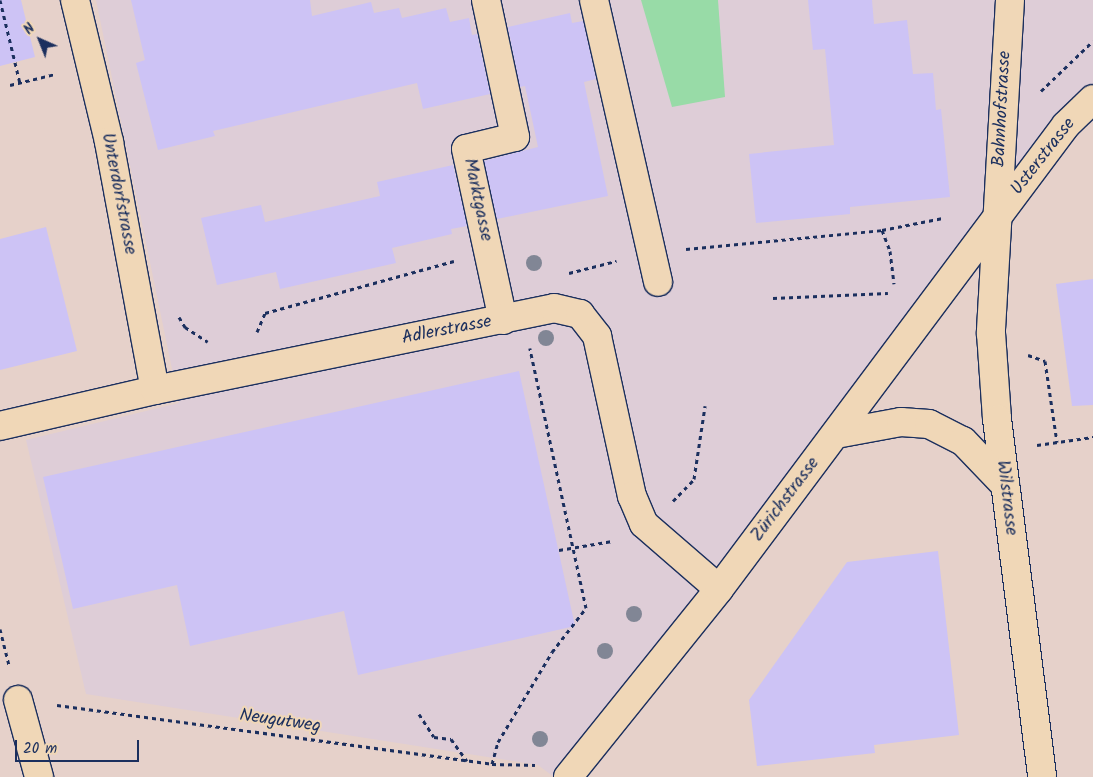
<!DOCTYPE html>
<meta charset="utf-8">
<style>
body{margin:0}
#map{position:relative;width:1093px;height:777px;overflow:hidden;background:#e6d1ca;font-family:Kalam,sans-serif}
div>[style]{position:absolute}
.built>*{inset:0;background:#decdd7}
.green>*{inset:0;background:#98dba7}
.building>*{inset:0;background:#cdc3f5}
.path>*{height:3px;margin-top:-1.5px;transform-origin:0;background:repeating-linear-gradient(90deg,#1b2f5e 0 4px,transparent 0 8px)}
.roads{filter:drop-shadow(1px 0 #1b2f5e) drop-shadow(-1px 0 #1b2f5e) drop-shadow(0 1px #1b2f5e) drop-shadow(0 -1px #1b2f5e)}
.street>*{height:28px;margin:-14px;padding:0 14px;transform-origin:14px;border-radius:14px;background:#f0d7b7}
.secondary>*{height:28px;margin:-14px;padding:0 14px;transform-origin:14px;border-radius:14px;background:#f0d7b7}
.trees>*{width:16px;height:16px;margin:-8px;border-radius:50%;background:#818695}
span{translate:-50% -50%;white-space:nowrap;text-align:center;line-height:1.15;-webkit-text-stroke:4px #f0d7b7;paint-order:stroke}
.street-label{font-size:18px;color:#1b2f5e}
.north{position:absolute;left:15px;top:15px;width:50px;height:50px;-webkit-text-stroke:4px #f0d7b7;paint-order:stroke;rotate:316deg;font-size:14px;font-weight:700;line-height:20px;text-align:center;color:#1b2f5e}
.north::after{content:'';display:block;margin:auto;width:18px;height:22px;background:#1b2f5e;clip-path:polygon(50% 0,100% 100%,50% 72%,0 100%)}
.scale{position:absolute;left:15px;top:740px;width:124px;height:22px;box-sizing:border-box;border:2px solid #1b2f5e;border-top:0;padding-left:6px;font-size:15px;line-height:18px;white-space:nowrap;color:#1b2f5e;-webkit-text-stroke:4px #f0d7b7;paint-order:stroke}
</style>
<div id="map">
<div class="built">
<div style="clip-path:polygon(96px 0,1093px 0,1093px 99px,568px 777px,554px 777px,538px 765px,86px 694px,26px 440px,179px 403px)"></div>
</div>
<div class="green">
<div style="clip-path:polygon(641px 0,718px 0,725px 97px,672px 107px)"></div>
</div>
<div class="building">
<div style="clip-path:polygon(0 0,21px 0,35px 57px,0 66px)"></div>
<div style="clip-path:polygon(131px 0,310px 0,312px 16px,371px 2px,374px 13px,399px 8px,402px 18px,446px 8px,450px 22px,469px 18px,472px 35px,477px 34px,490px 94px,423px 109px,417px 83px,213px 131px,215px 136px,158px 150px,136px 63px,145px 60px)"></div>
<div style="clip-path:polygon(808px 0,872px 0,874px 24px,907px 20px,913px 74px,933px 73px,936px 110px,941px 109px,950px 197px,850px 207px,850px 214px,756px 223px,749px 154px,834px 145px,825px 49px,813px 50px)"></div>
<div style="clip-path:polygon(570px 13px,572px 23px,583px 21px,596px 79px,584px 82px,608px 196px,497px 219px,484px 161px,538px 147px,525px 86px,520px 87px,508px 27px)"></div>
<div style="clip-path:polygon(453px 165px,467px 226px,451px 229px,452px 234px,392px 248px,396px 263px,280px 289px,276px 272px,217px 285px,201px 218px,261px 205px,265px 222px,380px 196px,377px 182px)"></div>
<div style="clip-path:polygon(46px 227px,77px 351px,0 370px,0 239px)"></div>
<div style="clip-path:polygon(1093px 279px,1093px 405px,1072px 406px,1056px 284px)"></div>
<div style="clip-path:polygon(519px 371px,575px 626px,358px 675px,344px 611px,190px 646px,177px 585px,73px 609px,43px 477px)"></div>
<div style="clip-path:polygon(938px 551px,959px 735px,874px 745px,875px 753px,757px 766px,749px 700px,847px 562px)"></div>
</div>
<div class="path">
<div style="left:0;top:0;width:85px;rotate:76.5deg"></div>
<div style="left:10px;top:85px;width:46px;rotate:-13.7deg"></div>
<div style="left:1041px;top:91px;width:72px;rotate:-43.9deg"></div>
<div style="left:882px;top:230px;width:22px;rotate:69deg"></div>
<div style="left:890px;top:251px;width:33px;rotate:83deg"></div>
<div style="left:686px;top:249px;width:197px;rotate:-5.5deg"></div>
<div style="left:882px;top:230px;width:62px;rotate:-11.1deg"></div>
<div style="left:569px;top:273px;width:49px;rotate:-14.3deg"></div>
<div style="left:773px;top:298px;width:115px;rotate:-2.5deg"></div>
<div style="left:179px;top:317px;width:12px;rotate:59deg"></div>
<div style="left:185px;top:327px;width:27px;rotate:33deg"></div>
<div style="left:257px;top:332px;width:21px;rotate:-67deg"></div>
<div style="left:265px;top:313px;width:196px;rotate:-15.4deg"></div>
<div style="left:1028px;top:355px;width:18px;rotate:19deg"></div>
<div style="left:1045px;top:361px;width:82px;rotate:81.6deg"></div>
<div style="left:1037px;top:445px;width:57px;rotate:-8.1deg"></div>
<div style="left:673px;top:501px;width:30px;rotate:-46deg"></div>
<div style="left:694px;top:479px;width:74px;rotate:-81.4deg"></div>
<div style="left:559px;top:550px;width:54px;rotate:-9.6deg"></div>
<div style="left:0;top:629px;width:37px;rotate:76deg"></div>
<div style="left:57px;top:705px;width:439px;rotate:7.7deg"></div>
<div style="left:492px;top:764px;width:43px;rotate:1.3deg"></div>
<div style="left:419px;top:714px;width:27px;rotate:57deg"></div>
<div style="left:434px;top:737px;width:17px;rotate:7deg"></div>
<div style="left:451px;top:739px;width:27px;rotate:54deg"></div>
<div style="left:492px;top:764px;width:23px;rotate:-75deg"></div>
<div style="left:498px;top:742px;width:105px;rotate:-59deg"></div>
<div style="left:552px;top:652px;width:56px;rotate:-52.3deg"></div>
<div style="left:586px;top:608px;width:266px;rotate:-102.2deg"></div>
</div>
<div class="roads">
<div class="street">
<div style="left:75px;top:0;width:146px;rotate:76.5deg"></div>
<div style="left:109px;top:142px;width:252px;rotate:79.5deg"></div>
<div style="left:486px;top:0;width:140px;rotate:78deg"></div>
<div style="left:515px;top:137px;width:50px;rotate:166.2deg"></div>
<div style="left:466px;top:149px;width:175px;rotate:77.8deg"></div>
<div style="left:594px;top:0;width:289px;rotate:77.2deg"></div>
<div style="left:0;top:426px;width:159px;rotate:-13.1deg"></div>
<div style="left:155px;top:390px;width:407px;rotate:-11.6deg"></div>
<div style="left:554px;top:308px;width:27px;rotate:13deg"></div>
<div style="left:580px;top:314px;width:28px;rotate:52deg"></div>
<div style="left:597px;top:336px;width:164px;rotate:77.7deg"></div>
<div style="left:632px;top:496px;width:30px;rotate:67deg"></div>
<div style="left:644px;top:524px;width:99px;rotate:40.9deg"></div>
<div style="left:18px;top:700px;width:80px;rotate:74.7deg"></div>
</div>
<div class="secondary">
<div style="left:1010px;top:0;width:334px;rotate:93.3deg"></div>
<div style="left:991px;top:333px;width:86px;rotate:86deg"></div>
<div style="left:997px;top:419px;width:361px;rotate:82.8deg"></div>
<div style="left:836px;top:434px;width:66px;rotate:-10.5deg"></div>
<div style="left:901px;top:422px;width:28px;rotate:4deg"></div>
<div style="left:929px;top:424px;width:38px;rotate:27deg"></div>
<div style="left:963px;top:441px;width:61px;rotate:46.3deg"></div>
<div style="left:568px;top:777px;width:241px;rotate:-51.2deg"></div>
<div style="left:719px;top:589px;width:579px;rotate:-53.21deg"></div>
<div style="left:1066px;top:125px;width:37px;rotate:-44deg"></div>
</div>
</div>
<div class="trees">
<div style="left:534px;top:263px"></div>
<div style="left:546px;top:338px"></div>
<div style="left:634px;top:614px"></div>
<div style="left:605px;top:651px"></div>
<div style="left:540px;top:739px"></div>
</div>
<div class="street-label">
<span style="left:1003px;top:109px;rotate:-87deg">Bahnhofstrasse</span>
<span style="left:1044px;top:157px;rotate:-52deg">Usterstrasse</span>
<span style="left:118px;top:194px;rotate:79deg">Unterdorfstrasse</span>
<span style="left:477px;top:200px;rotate:78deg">Marktgasse</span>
<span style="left:447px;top:331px;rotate:-11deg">Adlerstrasse</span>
<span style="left:1006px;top:498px;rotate:83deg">Wilstrasse</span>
<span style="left:786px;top:500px;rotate:-53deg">Zürichstrasse</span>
<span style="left:280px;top:722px;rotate:8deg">Neugutweg</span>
</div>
<div class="north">N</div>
<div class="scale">20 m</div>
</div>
